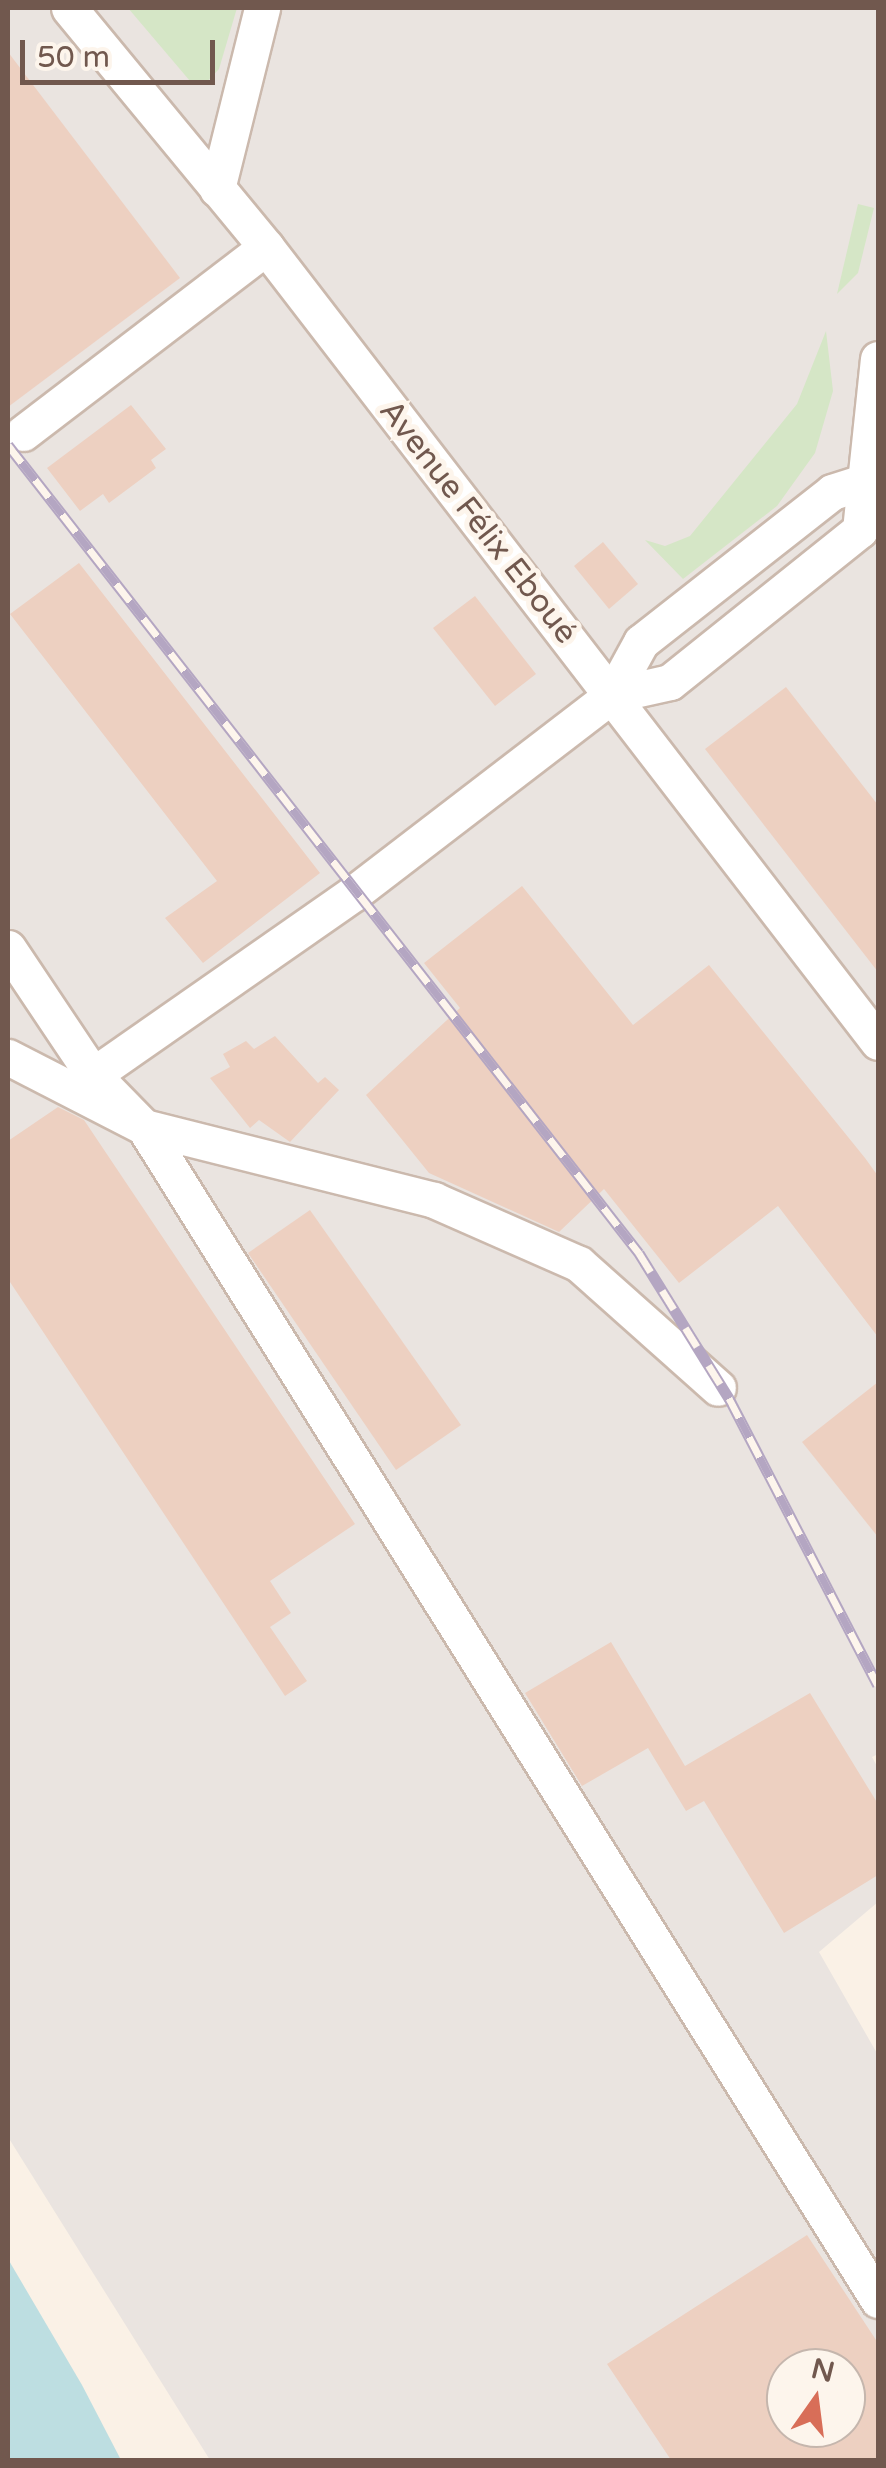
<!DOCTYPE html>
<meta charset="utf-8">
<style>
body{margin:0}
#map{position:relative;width:886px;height:2468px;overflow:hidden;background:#faf1e6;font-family:"Varela Round",sans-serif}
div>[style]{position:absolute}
.industrial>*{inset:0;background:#eae4e0}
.green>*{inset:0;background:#d5e6c6}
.water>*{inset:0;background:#bddee1}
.building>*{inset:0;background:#edd0c1}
.roads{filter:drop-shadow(2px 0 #cbb9ad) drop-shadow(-2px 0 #cbb9ad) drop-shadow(0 2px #cbb9ad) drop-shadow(0 -2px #cbb9ad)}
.minor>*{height:35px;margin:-17.5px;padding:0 17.5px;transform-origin:17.5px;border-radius:17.5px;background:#fff}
.rail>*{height:11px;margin-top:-5.5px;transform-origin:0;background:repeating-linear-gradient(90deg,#fdf5ec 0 22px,#b4a6c2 0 44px);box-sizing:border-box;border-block:2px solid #b4a6c2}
span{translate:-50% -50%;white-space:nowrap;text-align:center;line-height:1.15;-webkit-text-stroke:10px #fdf5ec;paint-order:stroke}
.street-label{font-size:32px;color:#71584e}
.frame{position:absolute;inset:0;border:10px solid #71584e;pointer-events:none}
.north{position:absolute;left:766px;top:2348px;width:100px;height:100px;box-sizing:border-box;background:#fdf5ec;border:2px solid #c5b6ad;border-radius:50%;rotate:14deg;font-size:28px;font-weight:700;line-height:40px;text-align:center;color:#71584e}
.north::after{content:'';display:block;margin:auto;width:35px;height:45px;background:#d86e58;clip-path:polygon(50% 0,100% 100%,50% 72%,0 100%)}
.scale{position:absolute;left:20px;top:40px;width:195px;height:45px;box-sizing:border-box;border:5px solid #71584e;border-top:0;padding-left:12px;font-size:30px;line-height:35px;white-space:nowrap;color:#71584e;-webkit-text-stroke:8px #fdf5ec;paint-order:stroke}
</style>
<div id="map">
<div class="industrial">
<div style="clip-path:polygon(evenodd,8px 8px,878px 8px,878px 1754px,872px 1757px,878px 1768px,878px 1902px,819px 1952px,878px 2055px,878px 2460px,210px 2460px,8px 2137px,8px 8px,786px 2368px,846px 2368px,846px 2428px,786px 2428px,786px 2368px)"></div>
</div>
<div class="green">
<div style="clip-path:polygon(128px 8px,237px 8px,219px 69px,206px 83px,190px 81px)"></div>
<div style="clip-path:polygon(858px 204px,874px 208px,858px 273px,837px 294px)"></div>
<div style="clip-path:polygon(826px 331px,833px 391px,815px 453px,777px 506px,683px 579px,645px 540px,665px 546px,690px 536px,797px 404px)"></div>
</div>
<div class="water">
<div style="clip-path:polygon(8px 2259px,82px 2385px,121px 2460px,8px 2460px)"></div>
</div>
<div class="building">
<div style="clip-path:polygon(8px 52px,180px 278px,8px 407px)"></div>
<div style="clip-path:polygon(131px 405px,166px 449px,151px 460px,156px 468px,109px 503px,103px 494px,80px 511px,47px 468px)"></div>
<div style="clip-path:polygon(603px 542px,638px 584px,609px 609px,574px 566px)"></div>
<div style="clip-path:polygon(79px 563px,320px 873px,203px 963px,165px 918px,217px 881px,10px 614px)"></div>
<div style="clip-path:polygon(475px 596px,536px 674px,495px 706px,433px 628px)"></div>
<div style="clip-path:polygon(786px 687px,878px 805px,878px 972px,705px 749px)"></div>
<div style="clip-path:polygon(522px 886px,633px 1025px,709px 965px,865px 1158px,878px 1176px,878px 1337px,778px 1206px,679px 1283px,604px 1189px,559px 1232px,429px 1173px,366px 1095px,460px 1008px,424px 963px)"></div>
<div style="clip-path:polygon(275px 1036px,318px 1083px,325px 1077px,339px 1090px,290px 1142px,259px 1120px,250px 1128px,210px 1078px,230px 1067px,223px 1054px,246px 1041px,254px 1049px)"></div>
<div style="clip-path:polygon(58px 1107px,84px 1120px,355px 1524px,270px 1581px,291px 1613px,270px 1627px,307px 1681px,285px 1696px,8px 1279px,8px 1141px)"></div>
<div style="clip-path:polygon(310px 1210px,461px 1425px,396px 1470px,248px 1253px)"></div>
<div style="clip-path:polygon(878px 1382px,878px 1537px,802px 1442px)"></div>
<div style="clip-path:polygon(611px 1642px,685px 1766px,810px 1693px,878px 1804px,878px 1875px,784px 1933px,704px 1801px,686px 1811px,648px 1748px,582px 1786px,525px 1693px)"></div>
<div style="clip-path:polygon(evenodd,807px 2235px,878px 2343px,878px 2460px,671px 2460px,607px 2364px,807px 2235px,786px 2368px,846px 2368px,846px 2428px,786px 2428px,786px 2368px)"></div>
</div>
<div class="roads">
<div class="minor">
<div style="left:69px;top:8px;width:310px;rotate:50.5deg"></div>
<div style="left:266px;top:247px;width:1003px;rotate:52.41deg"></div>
<div style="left:217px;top:189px;width:187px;rotate:-76deg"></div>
<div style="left:23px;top:433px;width:306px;rotate:-37.4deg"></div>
<div style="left:612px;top:695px;width:59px;rotate:-12.6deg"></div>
<div style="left:670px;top:682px;width:243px;rotate:-38.7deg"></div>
<div style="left:860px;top:530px;width:172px;rotate:-84deg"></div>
<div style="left:8px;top:948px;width:153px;rotate:56.2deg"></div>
<div style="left:93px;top:1075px;width:73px;rotate:45.6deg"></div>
<div style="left:144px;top:1127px;width:1384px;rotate:57.96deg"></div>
<div style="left:8px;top:1057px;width:153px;rotate:27.2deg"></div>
<div style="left:144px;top:1127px;width:299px;rotate:14.1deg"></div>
<div style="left:434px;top:1200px;width:158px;rotate:23.8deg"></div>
<div style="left:579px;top:1264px;width:186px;rotate:41.7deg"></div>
<div style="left:93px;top:1075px;width:318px;rotate:-34.9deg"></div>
<div style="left:354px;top:893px;width:325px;rotate:-37.5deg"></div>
<div style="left:612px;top:695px;width:60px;rotate:-61.3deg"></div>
<div style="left:641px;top:642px;width:243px;rotate:-38.1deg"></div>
<div style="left:832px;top:492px;width:33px;rotate:-18deg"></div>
<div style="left:863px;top:482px;width:23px;rotate:-50deg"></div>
</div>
</div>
<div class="rail">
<div style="left:8px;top:445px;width:1025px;rotate:52.01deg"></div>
<div style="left:639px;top:1253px;width:171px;rotate:58.2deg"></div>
<div style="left:729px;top:1398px;width:323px;rotate:62.6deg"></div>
</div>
<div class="street-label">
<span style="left:478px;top:522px;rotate:52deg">Avenue Félix Eboué</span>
</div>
<div class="frame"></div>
<div class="north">N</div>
<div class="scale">50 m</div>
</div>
